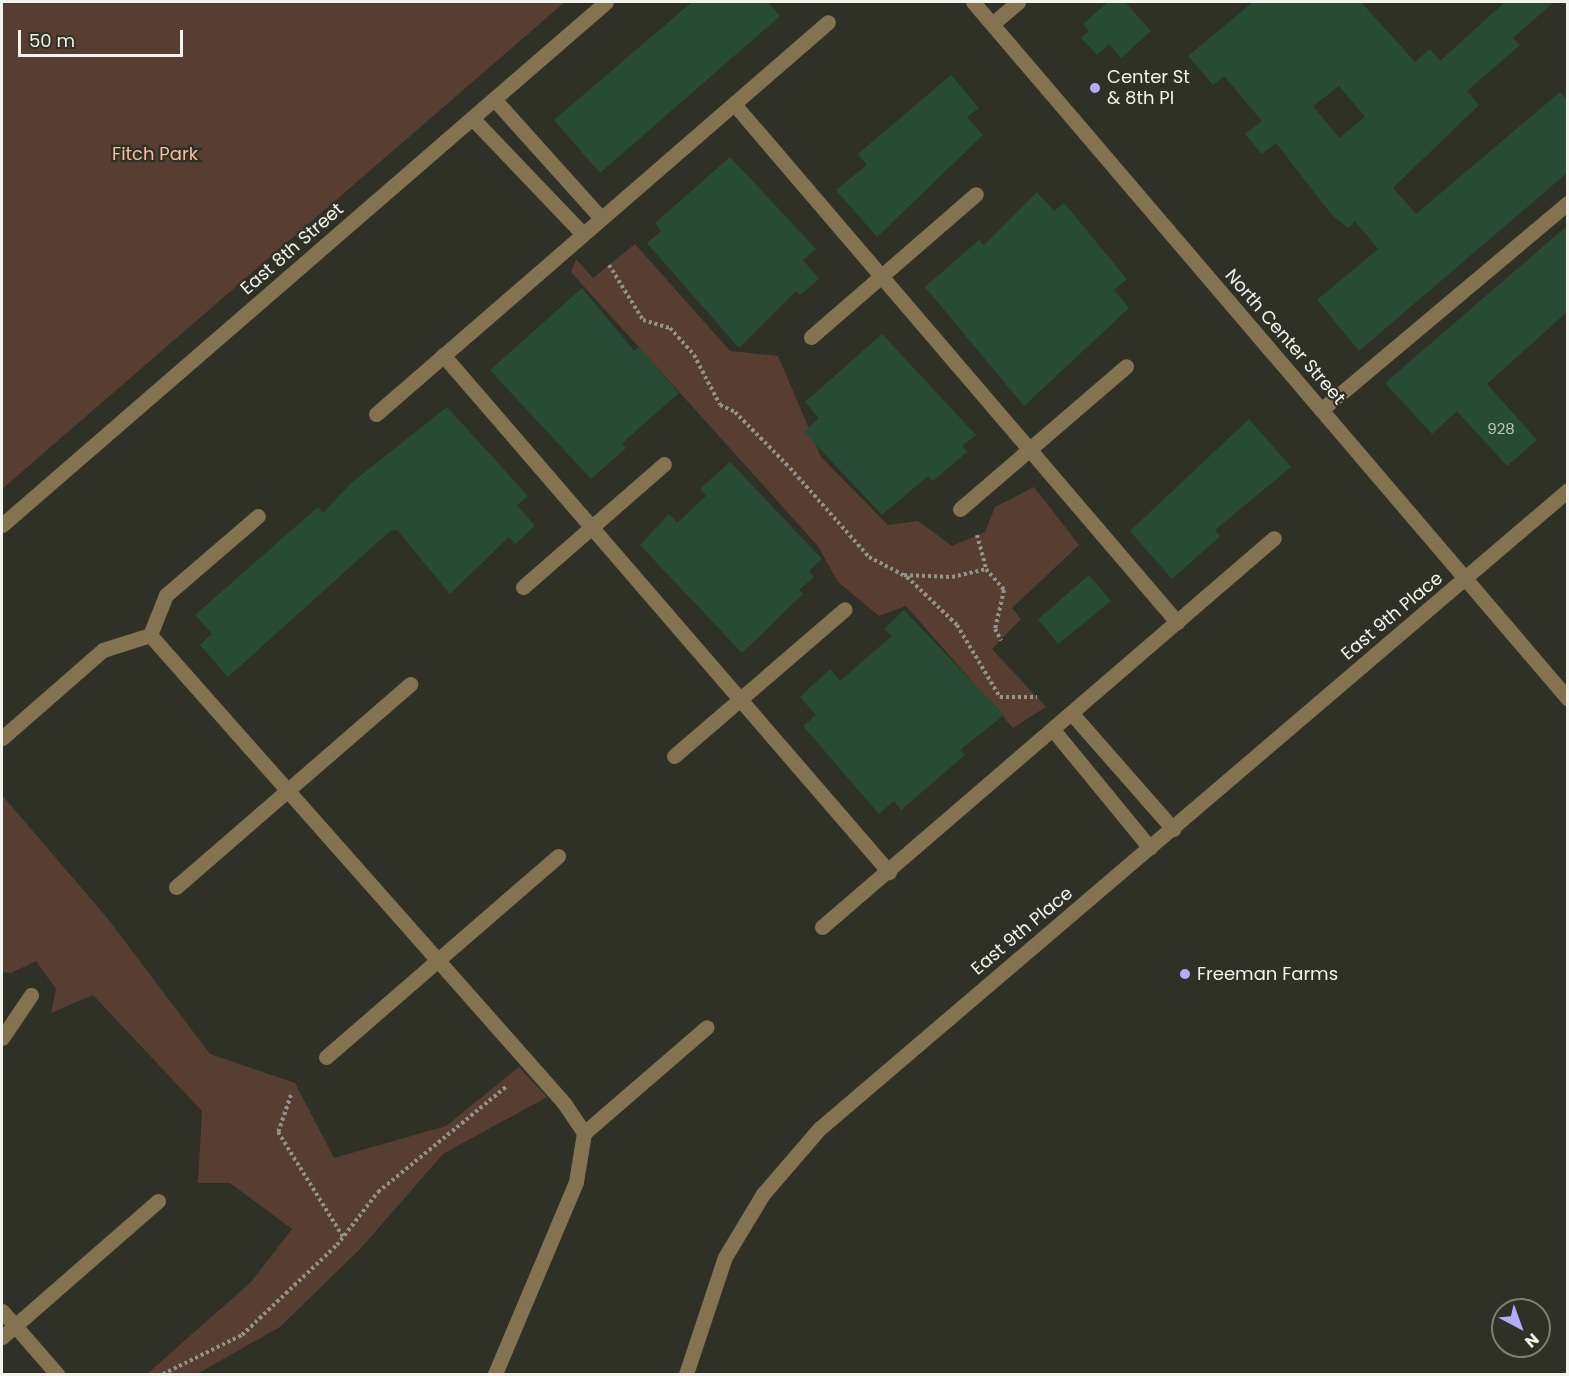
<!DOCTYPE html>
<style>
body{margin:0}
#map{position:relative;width:1569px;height:1376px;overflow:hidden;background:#2f3127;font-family:Poppins,sans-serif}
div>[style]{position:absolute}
.green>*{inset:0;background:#573e30}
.building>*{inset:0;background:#274c33}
.path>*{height:4px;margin-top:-2px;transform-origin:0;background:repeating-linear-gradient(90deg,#92948b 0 3px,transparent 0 6px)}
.minor>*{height:15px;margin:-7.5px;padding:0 7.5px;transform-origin:7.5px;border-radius:7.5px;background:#847350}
.dots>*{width:16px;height:16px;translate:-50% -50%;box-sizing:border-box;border:3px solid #2f3127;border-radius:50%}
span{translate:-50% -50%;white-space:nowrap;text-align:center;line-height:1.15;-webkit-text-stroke:4.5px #2f3127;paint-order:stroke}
.number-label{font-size:15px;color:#bec9be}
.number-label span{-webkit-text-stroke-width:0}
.poi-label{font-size:18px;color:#f1f3ec}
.left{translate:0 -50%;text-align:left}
.park-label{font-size:18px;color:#fdbc97}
.street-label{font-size:18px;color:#f1f3ec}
.frame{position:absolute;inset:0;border:3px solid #f1f3ec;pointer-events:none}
.north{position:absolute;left:1491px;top:1298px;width:60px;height:60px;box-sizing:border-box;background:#2f3127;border:2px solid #7d7f76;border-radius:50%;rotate:139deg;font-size:16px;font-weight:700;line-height:24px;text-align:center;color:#f1f3ec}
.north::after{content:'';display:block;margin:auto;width:21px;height:27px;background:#b5acf9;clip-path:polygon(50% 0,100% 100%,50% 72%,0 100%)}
.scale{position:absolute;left:18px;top:30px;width:165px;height:27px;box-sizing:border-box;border:3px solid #f1f3ec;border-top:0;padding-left:8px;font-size:18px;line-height:21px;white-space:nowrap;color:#f1f3ec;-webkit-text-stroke:4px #2f3127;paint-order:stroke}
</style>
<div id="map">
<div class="green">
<div style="clip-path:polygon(2px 2px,565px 2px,2px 489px)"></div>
<div style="clip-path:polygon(635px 244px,730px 351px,778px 356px,821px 457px,888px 525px,918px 521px,952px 546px,985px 532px,995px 507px,1034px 487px,1079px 545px,1012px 608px,1021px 619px,992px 649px,1046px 707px,1013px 728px,906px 606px,879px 616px,838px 582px,818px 546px,571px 272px,576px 259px,593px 278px)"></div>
<div style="clip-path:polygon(2px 795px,108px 919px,210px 1054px,295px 1083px,334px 1158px,446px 1126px,519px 1067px,547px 1097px,443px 1154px,361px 1248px,280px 1327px,197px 1374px,147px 1374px,251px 1282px,292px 1229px,230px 1183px,198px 1183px,202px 1111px,93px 995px,51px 1013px,56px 989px,36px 961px,11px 973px,2px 972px)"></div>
</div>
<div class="building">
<div style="clip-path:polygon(692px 2px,768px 2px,780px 16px,600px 173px,554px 120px)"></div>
<div style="clip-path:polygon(1108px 2px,1125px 2px,1151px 31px,1121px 58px,1109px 44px,1097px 55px,1081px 38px,1089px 31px,1083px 24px)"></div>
<div style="clip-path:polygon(evenodd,1253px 2px,1361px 2px,1415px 62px,1430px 49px,1440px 61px,1505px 2px,1554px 2px,1513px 38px,1520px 45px,1467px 91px,1479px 105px,1393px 188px,1416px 214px,1560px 92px,1568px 101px,1568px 172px,1359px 351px,1317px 300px,1378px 249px,1355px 221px,1348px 228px,1331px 214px,1276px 143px,1262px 154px,1245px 134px,1262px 121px,1224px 76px,1213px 85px,1188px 56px,1253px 2px,1339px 86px,1365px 117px,1339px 138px,1313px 106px,1339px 86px)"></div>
<div style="clip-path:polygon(951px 75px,979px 108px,967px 117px,983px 135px,877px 237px,836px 190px,867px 165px,858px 154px)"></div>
<div style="clip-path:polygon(730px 157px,816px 249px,803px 260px,819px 279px,800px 295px,796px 291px,739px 348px,647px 243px,661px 231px,655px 223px)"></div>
<div style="clip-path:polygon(1037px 192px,1054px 211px,1064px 203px,1127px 279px,1114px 290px,1129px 308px,1024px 406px,925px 287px,979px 240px,984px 245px)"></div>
<div style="clip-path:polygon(1568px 225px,1568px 311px,1487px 384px,1537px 440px,1507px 466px,1457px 411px,1432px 434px,1385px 383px)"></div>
<div style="clip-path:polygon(582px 288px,634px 351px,639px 347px,679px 393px,622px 443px,626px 448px,591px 479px,490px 370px)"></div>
<div style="clip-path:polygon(882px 334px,976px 435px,962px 446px,967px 452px,933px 481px,928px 476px,882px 515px,804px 432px,819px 418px,805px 402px)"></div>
<div style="clip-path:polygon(447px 407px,528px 496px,517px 505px,535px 526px,515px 544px,509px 537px,450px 594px,397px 530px,390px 531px,228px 677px,200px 645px,212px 634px,195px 615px,318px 507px,323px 513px,350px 484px)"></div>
<div style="clip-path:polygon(1249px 419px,1291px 467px,1215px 530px,1220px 536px,1172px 579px,1130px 531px)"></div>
<div style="clip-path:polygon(730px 462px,822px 559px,809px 571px,814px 577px,799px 590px,803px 594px,742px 653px,640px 545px,669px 514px,677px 523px,706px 496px,700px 489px)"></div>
<div style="clip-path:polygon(1089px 575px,1111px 601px,1058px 644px,1038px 619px)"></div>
<div style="clip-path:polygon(904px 610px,1004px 715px,960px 750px,965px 755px,901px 810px,894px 801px,879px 814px,803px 726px,816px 715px,800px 697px,830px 669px,840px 681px,892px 636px,884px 629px)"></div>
</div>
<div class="path">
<div style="left:609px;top:265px;width:65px;rotate:58.3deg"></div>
<div style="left:643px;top:320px;width:28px;rotate:17deg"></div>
<div style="left:670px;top:328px;width:36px;rotate:48deg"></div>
<div style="left:694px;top:355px;width:56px;rotate:62.5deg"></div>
<div style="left:720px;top:405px;width:17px;rotate:25deg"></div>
<div style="left:735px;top:412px;width:78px;rotate:45.5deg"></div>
<div style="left:790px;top:468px;width:119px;rotate:48.4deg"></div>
<div style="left:869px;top:557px;width:43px;rotate:27.8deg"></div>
<div style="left:907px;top:577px;width:69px;rotate:43.8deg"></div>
<div style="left:957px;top:625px;width:84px;rotate:59.2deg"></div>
<div style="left:1000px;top:697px;width:37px"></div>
<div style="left:977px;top:535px;width:35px;rotate:75deg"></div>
<div style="left:986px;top:569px;width:28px;rotate:49deg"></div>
<div style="left:1004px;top:590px;width:40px;rotate:103deg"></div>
<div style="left:995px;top:629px;width:13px;rotate:61deg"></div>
<div style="left:904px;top:575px;width:48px;rotate:2.4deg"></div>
<div style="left:952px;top:577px;width:35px;rotate:-13deg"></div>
<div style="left:291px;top:1095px;width:39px;rotate:109deg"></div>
<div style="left:278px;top:1132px;width:123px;rotate:58.2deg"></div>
<div style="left:163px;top:1374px;width:88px;rotate:-26.3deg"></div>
<div style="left:242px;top:1335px;width:131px;rotate:-43.5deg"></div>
<div style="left:337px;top:1245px;width:67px;rotate:-52.3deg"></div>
<div style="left:378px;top:1192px;width:166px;rotate:-39.4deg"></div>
</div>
<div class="minor">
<div style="left:973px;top:2px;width:916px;rotate:49.51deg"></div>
<div style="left:992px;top:24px;width:34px;rotate:-40deg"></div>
<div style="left:495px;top:100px;width:159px;rotate:48.1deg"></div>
<div style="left:734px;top:104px;width:682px;rotate:49.46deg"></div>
<div style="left:473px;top:119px;width:159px;rotate:46.3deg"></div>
<div style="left:811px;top:337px;width:218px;rotate:-40.9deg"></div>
<div style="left:443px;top:355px;width:683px;rotate:49.22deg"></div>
<div style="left:1321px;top:410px;width:322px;rotate:-40deg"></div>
<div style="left:376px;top:414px;width:598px;rotate:-40.93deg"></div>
<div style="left:960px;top:509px;width:219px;rotate:-40.7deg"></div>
<div style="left:2px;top:525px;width:799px;rotate:-40.89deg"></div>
<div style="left:523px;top:587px;width:187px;rotate:-41.1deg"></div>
<div style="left:150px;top:635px;width:625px;rotate:48.5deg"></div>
<div style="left:564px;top:1103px;width:36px;rotate:56deg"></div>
<div style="left:584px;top:1133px;width:50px;rotate:99.3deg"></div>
<div style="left:576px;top:1182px;width:208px;rotate:112.9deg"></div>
<div style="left:1073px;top:715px;width:152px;rotate:48.7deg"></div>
<div style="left:1054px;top:731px;width:151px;rotate:50.6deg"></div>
<div style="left:2px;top:738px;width:134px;rotate:-41.1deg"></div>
<div style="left:103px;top:650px;width:49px;rotate:-17.7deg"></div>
<div style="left:150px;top:635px;width:43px;rotate:-68.2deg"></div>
<div style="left:166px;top:595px;width:121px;rotate:-40.7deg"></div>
<div style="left:674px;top:756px;width:225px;rotate:-40.7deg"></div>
<div style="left:176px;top:887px;width:310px;rotate:-40.9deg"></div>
<div style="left:822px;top:927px;width:596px;rotate:-40.72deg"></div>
<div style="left:2px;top:1038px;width:52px;rotate:-56deg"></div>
<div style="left:326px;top:1057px;width:307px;rotate:-40.9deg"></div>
<div style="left:584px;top:1133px;width:162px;rotate:-40.8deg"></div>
<div style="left:2px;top:1311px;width:84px;rotate:48.9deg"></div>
<div style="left:2px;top:1337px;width:207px;rotate:-41.1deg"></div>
<div style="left:686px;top:1374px;width:123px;rotate:-71.6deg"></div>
<div style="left:725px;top:1257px;width:74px;rotate:-58.9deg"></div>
<div style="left:763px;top:1194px;width:86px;rotate:-49.3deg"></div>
<div style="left:819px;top:1129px;width:985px;rotate:-40.47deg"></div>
</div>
<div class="dots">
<div style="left:1095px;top:88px;background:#b5acf9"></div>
<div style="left:1185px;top:974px;background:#b5acf9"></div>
</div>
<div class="number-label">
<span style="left:1501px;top:429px">928</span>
</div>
<div class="poi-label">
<span class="left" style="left:1107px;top:88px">Center St<br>&amp; 8th Pl</span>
<span class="left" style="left:1197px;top:974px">Freeman Farms</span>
</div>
<div class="park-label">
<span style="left:155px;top:154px">Fitch Park</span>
</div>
<div class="street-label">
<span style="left:292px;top:249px;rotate:-41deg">East 8th Street</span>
<span style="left:1285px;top:337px;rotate:49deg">North Center Street</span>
<span style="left:1392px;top:616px;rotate:-40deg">East 9th Place</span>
<span style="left:1022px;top:931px;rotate:-40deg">East 9th Place</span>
</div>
<div class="frame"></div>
<div class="north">N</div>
<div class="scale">50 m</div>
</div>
